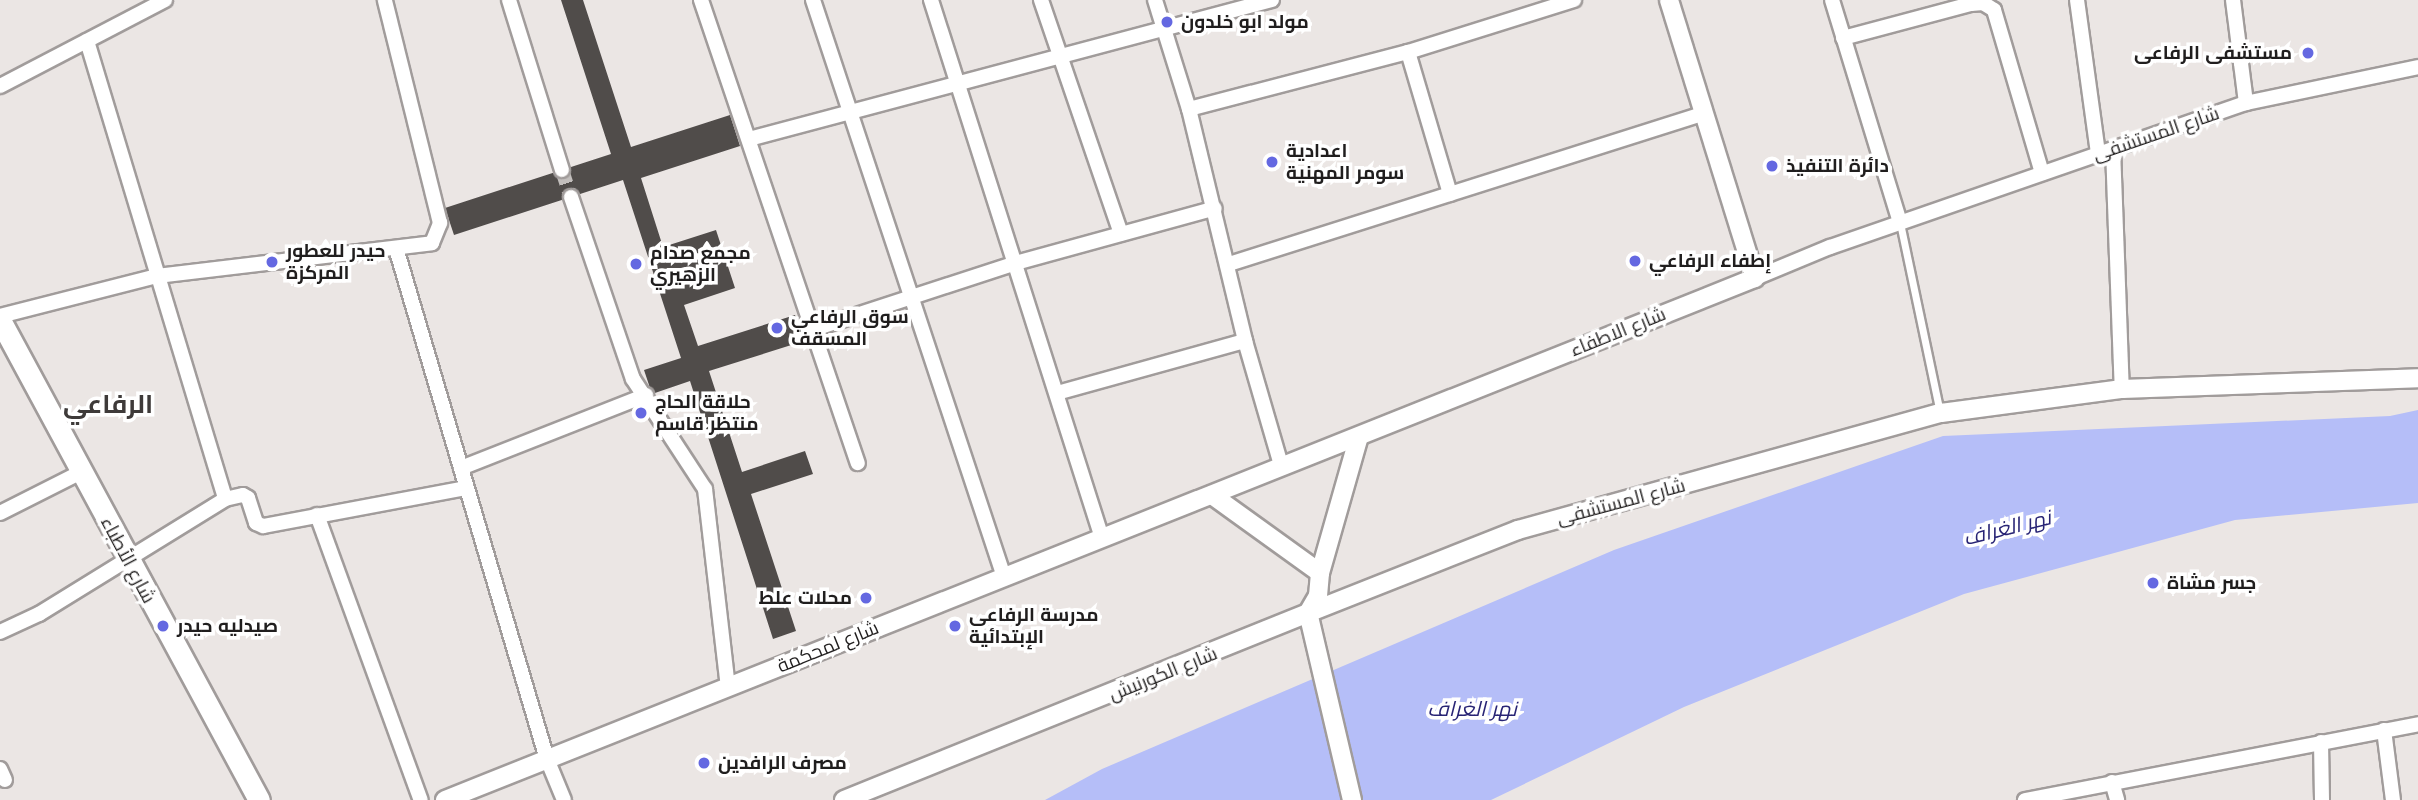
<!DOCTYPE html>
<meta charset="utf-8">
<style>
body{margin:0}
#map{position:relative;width:2418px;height:800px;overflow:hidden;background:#ebe6e4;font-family:Montserrat,Cairo,sans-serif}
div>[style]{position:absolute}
.water>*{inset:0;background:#b5bef8}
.building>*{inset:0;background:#504c4a}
.minor-tunnel>*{height:14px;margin-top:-7px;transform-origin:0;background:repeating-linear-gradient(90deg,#c2bebc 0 14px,transparent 0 21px)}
.roads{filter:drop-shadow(2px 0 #a19c9b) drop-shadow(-2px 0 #a19c9b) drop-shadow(0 2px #a19c9b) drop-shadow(0 -2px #a19c9b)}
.service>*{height:7px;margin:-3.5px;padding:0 3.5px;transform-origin:3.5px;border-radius:3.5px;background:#fff}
.minor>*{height:14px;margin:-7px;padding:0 7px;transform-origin:7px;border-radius:7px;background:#fff}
.tertiary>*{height:18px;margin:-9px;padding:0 9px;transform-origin:9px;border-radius:9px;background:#fff}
.secondary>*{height:21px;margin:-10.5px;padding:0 10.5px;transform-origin:10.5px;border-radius:10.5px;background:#fff}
.dots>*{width:19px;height:19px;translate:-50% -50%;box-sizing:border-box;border:4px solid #fff;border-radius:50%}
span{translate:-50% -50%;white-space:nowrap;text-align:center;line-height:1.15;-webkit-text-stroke:7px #fff;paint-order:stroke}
.poi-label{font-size:19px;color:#201e1e;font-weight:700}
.left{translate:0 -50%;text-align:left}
.right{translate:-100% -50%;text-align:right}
.street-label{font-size:19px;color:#201e1e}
.water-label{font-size:21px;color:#282475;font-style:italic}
.district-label{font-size:26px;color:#3e3a39;font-weight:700}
</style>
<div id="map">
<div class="water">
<div style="clip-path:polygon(2418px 410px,2418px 503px,2235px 520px,1964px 594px,1684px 707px,1491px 800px,1045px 800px,1102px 769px,1614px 550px,1943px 436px,2390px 416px)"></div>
</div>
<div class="building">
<div style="clip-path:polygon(561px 0,583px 0,631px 147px,730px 115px,740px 146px,641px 178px,663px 247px,716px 230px,735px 288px,684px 305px,698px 346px,795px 315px,804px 341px,709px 371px,742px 472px,805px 451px,813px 474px,751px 494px,796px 631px,773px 639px,690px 381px,652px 394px,644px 370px,681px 358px,623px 180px,454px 235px,445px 208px,611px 154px)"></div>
</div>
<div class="minor-tunnel">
<div style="left:562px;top:170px;width:28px;rotate:72deg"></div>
</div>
<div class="roads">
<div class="service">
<div style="left:1900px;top:223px;width:193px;rotate:78.1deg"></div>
</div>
<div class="minor">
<div style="left:509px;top:0;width:178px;rotate:72.7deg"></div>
<div style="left:701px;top:0;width:489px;rotate:71.3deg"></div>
<div style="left:813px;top:0;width:608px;rotate:71.68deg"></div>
<div style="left:931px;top:0;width:565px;rotate:72.37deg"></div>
<div style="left:1041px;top:0;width:247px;rotate:71.1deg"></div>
<div style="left:1155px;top:0;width:114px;rotate:72.7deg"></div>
<div style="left:1189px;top:109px;width:239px;rotate:76.4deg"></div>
<div style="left:1245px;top:341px;width:132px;rotate:73.8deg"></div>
<div style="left:1832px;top:0;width:233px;rotate:73deg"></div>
<div style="left:2077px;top:0;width:155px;rotate:82.2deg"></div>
<div style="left:2233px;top:0;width:104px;rotate:82.8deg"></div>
<div style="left:1843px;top:38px;width:132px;rotate:-14.9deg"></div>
<div style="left:1971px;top:4px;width:12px;rotate:-5deg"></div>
<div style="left:1983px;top:3px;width:13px;rotate:32deg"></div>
<div style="left:1994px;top:10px;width:170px;rotate:73.6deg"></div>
<div style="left:87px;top:41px;width:478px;rotate:73.2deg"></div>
<div style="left:1408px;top:52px;width:174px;rotate:-17.4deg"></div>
<div style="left:0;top:86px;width:186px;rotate:-27.5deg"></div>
<div style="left:1189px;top:109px;width:226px;rotate:-14.6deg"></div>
<div style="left:1408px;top:52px;width:148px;rotate:73.5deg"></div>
<div style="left:749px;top:139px;width:541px;rotate:-14.88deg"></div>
<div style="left:2113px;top:149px;width:240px;rotate:87.9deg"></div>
<div style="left:571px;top:197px;width:192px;rotate:71.2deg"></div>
<div style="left:633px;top:379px;width:131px;rotate:56.8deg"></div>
<div style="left:705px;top:489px;width:199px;rotate:83.4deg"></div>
<div style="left:396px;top:248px;width:533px;rotate:73.54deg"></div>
<div style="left:547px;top:759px;width:44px;rotate:67.5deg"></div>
<div style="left:1229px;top:264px;width:498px;rotate:-17.6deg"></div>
<div style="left:1755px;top:278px;width:81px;rotate:-22.5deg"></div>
<div style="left:1830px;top:247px;width:440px;rotate:-19.1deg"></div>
<div style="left:2246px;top:103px;width:176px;rotate:-11.8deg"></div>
<div style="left:0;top:316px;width:162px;rotate:-14.3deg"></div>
<div style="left:157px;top:276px;width:277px;rotate:-6.8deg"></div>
<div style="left:432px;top:243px;width:22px;rotate:-68deg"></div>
<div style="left:440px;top:223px;width:230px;rotate:-103.9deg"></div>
<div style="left:814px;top:329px;width:213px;rotate:-18.1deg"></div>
<div style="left:1016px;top:263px;width:206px;rotate:-15.4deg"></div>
<div style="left:1057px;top:393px;width:195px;rotate:-15.5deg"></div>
<div style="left:461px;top:468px;width:199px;rotate:-21.5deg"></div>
<div style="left:0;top:513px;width:91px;rotate:-26.8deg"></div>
<div style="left:317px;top:515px;width:303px;rotate:70deg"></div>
<div style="left:0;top:632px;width:43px;rotate:-24.8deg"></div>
<div style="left:39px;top:614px;width:219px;rotate:-31.7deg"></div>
<div style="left:225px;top:499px;width:18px;rotate:-13deg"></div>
<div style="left:243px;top:495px;width:6px;rotate:31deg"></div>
<div style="left:248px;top:498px;width:26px;rotate:72deg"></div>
<div style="left:256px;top:523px;width:8px;rotate:23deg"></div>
<div style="left:263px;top:526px;width:207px;rotate:-10.6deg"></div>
<div style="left:2384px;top:730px;width:71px;rotate:82.7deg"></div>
<div style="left:2321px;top:742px;width:58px;rotate:89deg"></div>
<div style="left:0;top:769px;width:12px;rotate:66deg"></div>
<div style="left:2112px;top:782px;width:19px;rotate:74deg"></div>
<div style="left:2025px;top:800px;width:400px;rotate:-10.9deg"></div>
</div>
<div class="tertiary">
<div style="left:1212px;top:495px;width:133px;rotate:35.8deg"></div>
<div style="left:445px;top:800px;width:1410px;rotate:-21.73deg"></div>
<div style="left:1755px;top:278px;width:291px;rotate:-107.2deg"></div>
<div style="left:844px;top:800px;width:500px;rotate:-21.95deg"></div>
<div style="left:1308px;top:613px;width:20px;rotate:-60deg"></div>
<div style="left:1318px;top:596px;width:23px;rotate:-85deg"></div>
<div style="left:1320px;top:573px;width:142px;rotate:-74.1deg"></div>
<div style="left:1352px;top:800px;width:192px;rotate:-103.2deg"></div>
<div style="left:1308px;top:613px;width:226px;rotate:-21.6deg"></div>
<div style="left:1518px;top:530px;width:439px;rotate:-15.5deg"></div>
<div style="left:1941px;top:413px;width:183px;rotate:-7.6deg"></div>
<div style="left:2122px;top:389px;width:296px;rotate:-2.1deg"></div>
</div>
<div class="secondary">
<div style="left:0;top:320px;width:545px;rotate:61.65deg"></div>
</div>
</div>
<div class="dots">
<div style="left:1167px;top:22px;background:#6468e1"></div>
<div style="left:2308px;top:53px;background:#6468e1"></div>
<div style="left:1272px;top:162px;background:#6468e1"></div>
<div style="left:1772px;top:166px;background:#6468e1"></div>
<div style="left:1635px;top:261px;background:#6468e1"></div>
<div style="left:272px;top:262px;background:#6468e1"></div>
<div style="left:636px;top:264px;background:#6468e1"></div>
<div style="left:777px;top:328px;background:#6468e1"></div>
<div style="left:641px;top:413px;background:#6468e1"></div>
<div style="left:2153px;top:583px;background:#6468e1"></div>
<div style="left:866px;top:598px;background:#6468e1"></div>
<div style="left:163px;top:626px;background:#6468e1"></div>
<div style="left:955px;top:626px;background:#6468e1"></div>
<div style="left:704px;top:763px;background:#6468e1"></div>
</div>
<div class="poi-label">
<span class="left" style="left:1181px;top:22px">مولد ابو خلدون</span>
<span class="right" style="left:2292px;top:53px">مستشفی الرفاعی</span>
<span class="left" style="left:1286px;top:162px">اعدادية<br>سومر المهنية</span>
<span class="left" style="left:1786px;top:166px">دائرة التنفيذ</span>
<span class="left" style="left:286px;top:262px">حيدر للعطور<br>المركزة</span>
<span class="left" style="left:650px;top:264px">مجمع صدام<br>الزهيري</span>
<span class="left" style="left:1649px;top:261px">إطفاء الرفاعي</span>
<span class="left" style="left:791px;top:328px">سوق الرفاعي<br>المسقف</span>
<span class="left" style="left:655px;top:413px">حلاقة الحاج<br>منتظر قاسم</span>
<span class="left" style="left:2167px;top:583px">جسر مشاة</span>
<span class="right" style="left:852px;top:598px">محلات علط</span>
<span class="left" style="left:969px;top:626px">مدرسة الرفاعي<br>الإبتدائية</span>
<span class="left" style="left:177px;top:626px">صيدليه حيدر</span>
<span class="left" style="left:718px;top:763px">مصرف الرافدين</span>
</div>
<div class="street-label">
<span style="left:2156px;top:134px;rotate:-19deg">شارع المستشفى</span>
<span style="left:1618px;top:332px;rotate:-22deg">شارع الاطفاء</span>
<span style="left:1621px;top:502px;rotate:-15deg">شارع المستشفى</span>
<span style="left:128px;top:560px;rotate:62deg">شارع الأطباء</span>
<span style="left:828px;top:647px;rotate:-22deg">شارع لمحكمة</span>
<span style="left:1163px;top:674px;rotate:-22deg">شارع الكورنيش</span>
</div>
<div class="water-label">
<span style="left:2007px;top:528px;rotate:-14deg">نهر الغراف</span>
<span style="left:1472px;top:709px">نهر الغراف</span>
</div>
<div class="district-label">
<span style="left:108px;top:405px">الرفاعي</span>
</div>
</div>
